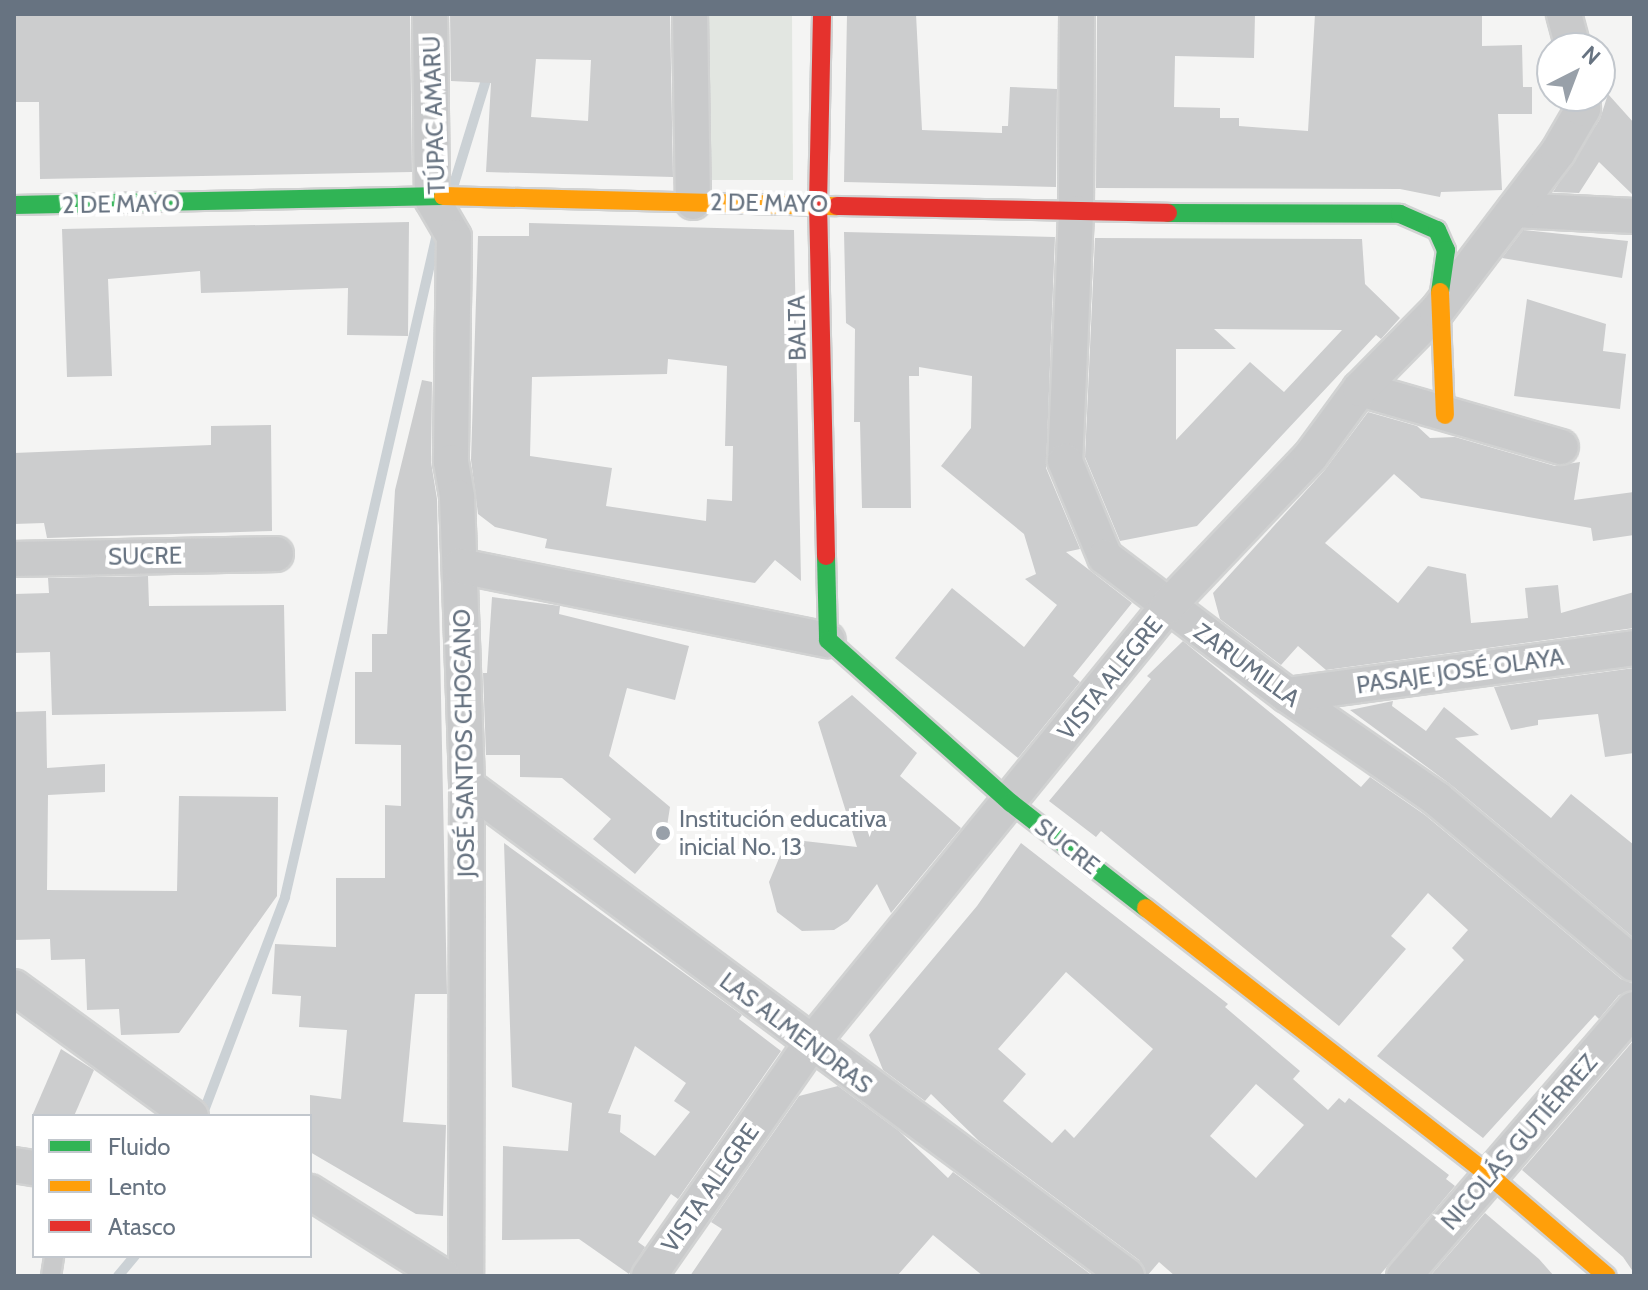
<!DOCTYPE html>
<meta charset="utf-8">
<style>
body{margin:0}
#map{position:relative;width:1648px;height:1290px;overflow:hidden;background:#f4f4f3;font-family:Cabin,sans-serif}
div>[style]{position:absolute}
.green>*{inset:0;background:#e2e6e1}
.stream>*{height:10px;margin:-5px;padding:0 5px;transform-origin:5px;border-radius:5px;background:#cbd1d5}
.building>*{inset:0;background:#cccdce}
.roads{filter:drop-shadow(2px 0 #d1d2d2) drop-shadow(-2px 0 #d1d2d2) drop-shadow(0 2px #d1d2d2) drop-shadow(0 -2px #d1d2d2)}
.lane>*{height:18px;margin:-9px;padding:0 9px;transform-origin:9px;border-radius:9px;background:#c9cacb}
.street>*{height:34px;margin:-17px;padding:0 17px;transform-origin:17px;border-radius:17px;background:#c9cacb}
.fast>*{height:18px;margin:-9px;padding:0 9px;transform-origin:9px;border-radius:9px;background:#30b455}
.slow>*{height:18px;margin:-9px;padding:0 9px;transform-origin:9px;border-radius:9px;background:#ff9f0a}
.jam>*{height:18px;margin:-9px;padding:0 9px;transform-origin:9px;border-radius:9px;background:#e5322d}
.dots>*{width:22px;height:22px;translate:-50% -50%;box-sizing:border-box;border:4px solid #fff;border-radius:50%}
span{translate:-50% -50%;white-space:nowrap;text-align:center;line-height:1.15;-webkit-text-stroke:8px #fff;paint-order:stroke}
.street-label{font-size:24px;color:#677381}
.poi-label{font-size:24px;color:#677381}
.left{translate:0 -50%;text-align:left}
.frame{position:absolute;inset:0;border:16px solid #677381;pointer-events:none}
.legend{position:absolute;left:32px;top:1114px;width:280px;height:144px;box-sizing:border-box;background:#fff;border:2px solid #c2c7cd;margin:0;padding:10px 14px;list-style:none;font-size:24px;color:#677381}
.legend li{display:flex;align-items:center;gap:16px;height:40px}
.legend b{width:40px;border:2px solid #c2c7cd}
.north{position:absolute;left:1536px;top:32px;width:80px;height:80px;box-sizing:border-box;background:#fff;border:2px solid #c2c7cd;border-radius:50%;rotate:42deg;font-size:22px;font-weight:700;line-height:32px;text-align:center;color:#677381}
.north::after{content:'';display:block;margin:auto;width:28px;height:36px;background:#98a0a9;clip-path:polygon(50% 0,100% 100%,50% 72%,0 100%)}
</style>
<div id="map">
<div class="green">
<div style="clip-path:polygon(709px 14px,792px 14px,793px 180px,710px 180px)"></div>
</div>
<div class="stream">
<div style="left:454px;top:184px;width:119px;rotate:-72.9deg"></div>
<div style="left:202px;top:1116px;width:234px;rotate:-69.2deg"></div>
<div style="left:285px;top:897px;width:689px;rotate:-77.09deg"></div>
<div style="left:118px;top:1276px;width:26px;rotate:-50deg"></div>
</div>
<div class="building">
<div style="clip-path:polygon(14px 14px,410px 14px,412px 172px,40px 179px,39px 102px,14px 102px)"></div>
<div style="clip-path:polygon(evenodd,450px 14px,670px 14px,673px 177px,486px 172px,491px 83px,451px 81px,450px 14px,536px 59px,591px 60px,588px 121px,531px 117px,536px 59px)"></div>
<div style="clip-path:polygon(847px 14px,916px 14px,922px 130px,1002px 133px,1002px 126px,1008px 126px,1010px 87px,1057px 89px,1056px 187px,844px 182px)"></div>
<div style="clip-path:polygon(1097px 14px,1255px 14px,1254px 58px,1175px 56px,1174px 107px,1220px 108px,1220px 118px,1239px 118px,1239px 126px,1308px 131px,1315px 14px,1482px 14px,1482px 46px,1522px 45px,1523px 87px,1532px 87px,1532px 114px,1498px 114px,1502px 190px,1441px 192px,1440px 197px,1400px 189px,1096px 188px)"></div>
<div style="clip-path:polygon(1608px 94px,1634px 123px,1634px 196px,1599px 162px,1579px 193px,1553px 192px,1600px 119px)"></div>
<div style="clip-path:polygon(409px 222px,408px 336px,347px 335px,348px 288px,201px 293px,200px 271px,108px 279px,112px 376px,67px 377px,62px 229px)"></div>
<div style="clip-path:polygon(evenodd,529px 223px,794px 230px,801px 581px,775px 560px,755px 583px,545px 548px,547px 539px,495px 527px,478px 514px,471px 460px,478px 236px,529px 236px,529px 223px,668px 359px,727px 366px,725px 446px,733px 446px,732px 501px,707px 499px,706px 521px,606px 506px,612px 468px,530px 456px,532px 377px,667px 374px,668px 359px)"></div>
<div style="clip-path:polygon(1523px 230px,1628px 241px,1622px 278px,1502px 258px)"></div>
<div style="clip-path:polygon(844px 232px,1055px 237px,1046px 468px,1080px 549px,1066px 552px,1132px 603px,1073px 676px,1080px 682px,1018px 758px,895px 658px,952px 588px,1024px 647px,1057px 605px,1025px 579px,1036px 574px,1024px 534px,941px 466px,971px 428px,972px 376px,919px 367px,919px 376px,909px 376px,911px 508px,862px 508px,860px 422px,854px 422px,855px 329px,846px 323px)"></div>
<div style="clip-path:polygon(evenodd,1095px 238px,1362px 239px,1365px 284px,1400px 318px,1381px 339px,1376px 335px,1197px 526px,1120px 541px,1085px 457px,1095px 238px,1214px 329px,1342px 330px,1284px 392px,1250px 362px,1176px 440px,1176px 349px,1236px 349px,1214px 329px)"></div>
<div style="clip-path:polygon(1527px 299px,1606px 324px,1603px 351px,1626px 354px,1620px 409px,1514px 396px)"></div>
<div style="clip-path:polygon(422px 380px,432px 382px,431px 462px,437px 499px,447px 994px,415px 994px,403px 1122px,446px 1125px,443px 1216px,416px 1214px,310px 1152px,310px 1095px,341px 1099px,347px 1030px,299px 1027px,301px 996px,272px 994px,275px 944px,336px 947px,336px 878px,385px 878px,385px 805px,401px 806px,401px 745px,355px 744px,355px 672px,372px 672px,372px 634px,387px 634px,395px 490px)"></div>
<div style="clip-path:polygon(1368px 412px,1417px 426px,1430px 438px,1455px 437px,1555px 466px,1580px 462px,1574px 500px,1634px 492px,1634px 535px,1593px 541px,1591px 528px,1421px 498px,1394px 474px,1325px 543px,1398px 603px,1428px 566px,1466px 574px,1471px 623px,1528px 618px,1525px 588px,1558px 585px,1561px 613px,1634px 592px,1634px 628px,1326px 670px,1298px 646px,1281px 665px,1220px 619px,1213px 593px,1324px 471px)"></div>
<div style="clip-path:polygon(271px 425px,272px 531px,47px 538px,44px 523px,14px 524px,14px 453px,211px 445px,211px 426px)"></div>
<div style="clip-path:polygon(148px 576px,149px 606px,284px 605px,286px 711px,52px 715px,50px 652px,14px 653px,14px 594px,49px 593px,48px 578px)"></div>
<div style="clip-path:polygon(492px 597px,560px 606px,559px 614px,689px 646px,675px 700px,627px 688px,609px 756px,670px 807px,665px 839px,635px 874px,593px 839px,611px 819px,562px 778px,520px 777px,520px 755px,486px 755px,483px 673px,487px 673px)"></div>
<div style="clip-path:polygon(1183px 641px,1361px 787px,1370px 777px,1425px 815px,1621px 979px,1634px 984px,1634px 990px,1619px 995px,1599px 1019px,1595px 1015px,1483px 1138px,1377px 1056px,1464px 960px,1452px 948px,1468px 930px,1428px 893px,1391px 936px,1406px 949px,1339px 1026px,1101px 831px,1096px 837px,1049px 801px,1151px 679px,1147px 676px)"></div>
<div style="clip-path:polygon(1634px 668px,1634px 753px,1605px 757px,1598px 714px,1538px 720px,1538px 725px,1511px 730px,1494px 687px)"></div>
<div style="clip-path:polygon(852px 695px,917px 753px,900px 776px,961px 828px,891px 913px,877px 884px,848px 921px,834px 930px,802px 931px,777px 912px,769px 882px,780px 856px,804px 841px,857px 847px,818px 722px)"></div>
<div style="clip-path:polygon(1393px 701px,1392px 706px,1426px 731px,1444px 707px,1479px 735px,1455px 738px,1551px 818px,1571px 794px,1634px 845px,1634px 938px,1450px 784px,1350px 710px)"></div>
<div style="clip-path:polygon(46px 711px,47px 768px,105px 764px,105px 792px,48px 795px,47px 890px,177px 891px,179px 796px,278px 797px,277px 896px,179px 1033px,121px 1035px,119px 1009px,87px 1010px,85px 959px,51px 960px,50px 939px,14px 940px,14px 712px)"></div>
<div style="clip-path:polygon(evenodd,504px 843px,742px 1015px,739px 1019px,781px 1051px,678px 1199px,671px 1194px,638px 1242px,645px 1247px,629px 1274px,579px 1239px,502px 1240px,503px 1146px,568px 1151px,572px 1103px,512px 1087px,504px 843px,635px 1046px,686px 1083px,674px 1101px,690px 1112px,655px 1156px,620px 1132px,621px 1115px,608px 1113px,635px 1046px)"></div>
<div style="clip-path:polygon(evenodd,1021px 843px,1228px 1004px,1225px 1007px,1300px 1071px,1293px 1079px,1328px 1110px,1339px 1098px,1345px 1103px,1349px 1098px,1449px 1175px,1446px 1179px,1455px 1186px,1379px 1276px,1175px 1276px,1159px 1262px,1147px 1276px,1139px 1260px,979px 1141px,931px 1094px,925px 1101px,883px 1070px,869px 1035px,977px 906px,1021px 843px,1066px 972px,1153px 1049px,1074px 1138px,1065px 1129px,1052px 1143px,1003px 1101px,1026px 1074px,998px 1049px,1066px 972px,1021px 843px,1256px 1084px,1304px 1125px,1256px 1178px,1210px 1136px,1256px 1084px)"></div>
<div style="clip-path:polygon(1634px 1040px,1634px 1273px,1623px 1257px,1522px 1170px)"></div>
<div style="clip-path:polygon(61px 1049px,94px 1070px,74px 1116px,32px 1116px)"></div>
<div style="clip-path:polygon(838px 1086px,899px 1131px,948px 1178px,953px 1172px,1093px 1276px,983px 1276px,933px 1235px,897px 1276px,690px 1276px,722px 1229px,711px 1222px,799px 1096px)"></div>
<div style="clip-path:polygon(1485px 1213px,1539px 1259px,1554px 1276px,1430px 1276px)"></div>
</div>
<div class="roads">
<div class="lane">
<div style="left:51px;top:1276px;width:20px;rotate:-81deg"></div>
</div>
<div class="street">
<div style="left:430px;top:14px;width:185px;rotate:89.4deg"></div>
<div style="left:432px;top:199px;width:44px;rotate:59.9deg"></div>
<div style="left:454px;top:237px;width:225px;rotate:90.8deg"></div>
<div style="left:451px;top:462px;width:36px;rotate:80deg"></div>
<div style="left:457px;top:497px;width:289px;rotate:88deg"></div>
<div style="left:467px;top:786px;width:490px;rotate:90.1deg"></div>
<div style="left:690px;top:14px;width:188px;rotate:89.1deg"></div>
<div style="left:1077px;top:14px;width:199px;rotate:90.3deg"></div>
<div style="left:1076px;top:213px;width:248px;rotate:92.5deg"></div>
<div style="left:1065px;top:461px;width:104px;rotate:67.4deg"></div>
<div style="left:1105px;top:557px;width:228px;rotate:37.2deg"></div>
<div style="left:1287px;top:695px;width:183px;rotate:34.7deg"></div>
<div style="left:1437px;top:799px;width:257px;rotate:39.9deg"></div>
<div style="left:1564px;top:14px;width:35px;rotate:75deg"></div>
<div style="left:1514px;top:210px;width:120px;rotate:2.9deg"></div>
<div style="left:1360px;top:389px;width:209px;rotate:16.1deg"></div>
<div style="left:14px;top:559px;width:262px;rotate:-1.1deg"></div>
<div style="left:460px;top:566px;width:375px;rotate:11.4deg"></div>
<div style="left:1287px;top:695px;width:350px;rotate:-7.7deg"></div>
<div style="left:467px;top:786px;width:822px;rotate:36.59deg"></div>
<div style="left:14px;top:987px;width:219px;rotate:36.1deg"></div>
<div style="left:14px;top:1165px;width:20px;rotate:9deg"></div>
<div style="left:310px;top:1192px;width:157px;rotate:32.3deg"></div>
<div style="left:649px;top:1276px;width:282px;rotate:-55.1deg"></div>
<div style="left:810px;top:1045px;width:565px;rotate:-50.82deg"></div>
<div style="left:1167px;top:607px;width:207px;rotate:-46.4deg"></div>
<div style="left:1310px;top:457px;width:84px;rotate:-53.7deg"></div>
<div style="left:1360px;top:389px;width:110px;rotate:-45.4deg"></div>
<div style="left:1437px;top:311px;width:200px;rotate:-52.7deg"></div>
<div style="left:1558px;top:152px;width:50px;rotate:-59.8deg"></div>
<div style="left:1583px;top:109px;width:13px;rotate:-99deg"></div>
<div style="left:1404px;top:1276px;width:352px;rotate:-49.3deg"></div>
</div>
<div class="fast">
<div style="left:14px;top:205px;width:429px;rotate:-1.2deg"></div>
<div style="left:1168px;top:213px;width:232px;rotate:0.2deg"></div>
<div style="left:1400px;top:214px;width:40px;rotate:23.4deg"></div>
<div style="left:1437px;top:230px;width:22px;rotate:66deg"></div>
<div style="left:1446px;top:250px;width:42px;rotate:98.1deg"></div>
<div style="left:826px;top:556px;width:84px;rotate:88.6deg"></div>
<div style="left:828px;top:640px;width:245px;rotate:41.7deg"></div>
<div style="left:1011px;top:803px;width:171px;rotate:37.9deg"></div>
</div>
<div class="slow">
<div style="left:443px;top:196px;width:394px;rotate:1.5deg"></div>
<div style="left:1440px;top:292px;width:123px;rotate:87.7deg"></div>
<div style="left:1146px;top:908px;width:435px;rotate:37.9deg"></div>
<div style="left:1489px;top:1175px;width:155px;rotate:40.6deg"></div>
</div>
<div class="jam">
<div style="left:822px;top:14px;width:189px;rotate:91.2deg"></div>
<div style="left:818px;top:203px;width:353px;rotate:88.7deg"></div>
<div style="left:837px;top:206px;width:331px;rotate:1.2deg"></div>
</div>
</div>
<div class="dots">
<div style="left:663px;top:833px;background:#98a0a9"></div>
</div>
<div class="street-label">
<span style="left:434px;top:115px;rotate:-92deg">TÚPAC AMARU</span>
<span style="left:769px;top:203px;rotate:1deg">2 DE MAYO</span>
<span style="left:121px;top:204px;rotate:-1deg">2 DE MAYO</span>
<span style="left:797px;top:328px;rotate:-91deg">BALTA</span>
<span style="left:145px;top:556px;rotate:-1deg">SUCRE</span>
<span style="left:1247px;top:665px;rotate:36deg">ZARUMILLA</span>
<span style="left:1460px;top:671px;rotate:-8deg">PASAJE JOSÉ OLAYA</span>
<span style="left:1110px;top:678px;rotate:-51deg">VISTA ALEGRE</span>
<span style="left:464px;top:743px;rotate:-91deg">JOSÉ SANTOS CHOCANO</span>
<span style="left:1067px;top:846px;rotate:38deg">SUCRE</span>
<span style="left:796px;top:1033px;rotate:37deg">LAS ALMENDRAS</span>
<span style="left:1519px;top:1142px;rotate:-49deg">NICOLÁS GUTIÉRREZ</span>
<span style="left:710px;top:1188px;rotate:-55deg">VISTA ALEGRE</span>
</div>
<div class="poi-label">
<span class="left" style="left:679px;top:833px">Institución educativa<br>inicial No. 13</span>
</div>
<div class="frame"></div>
<ul class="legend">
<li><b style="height:10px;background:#30b455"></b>Fluido</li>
<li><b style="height:10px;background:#ff9f0a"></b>Lento</li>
<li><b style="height:10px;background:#e5322d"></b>Atasco</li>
</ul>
<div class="north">N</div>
</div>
